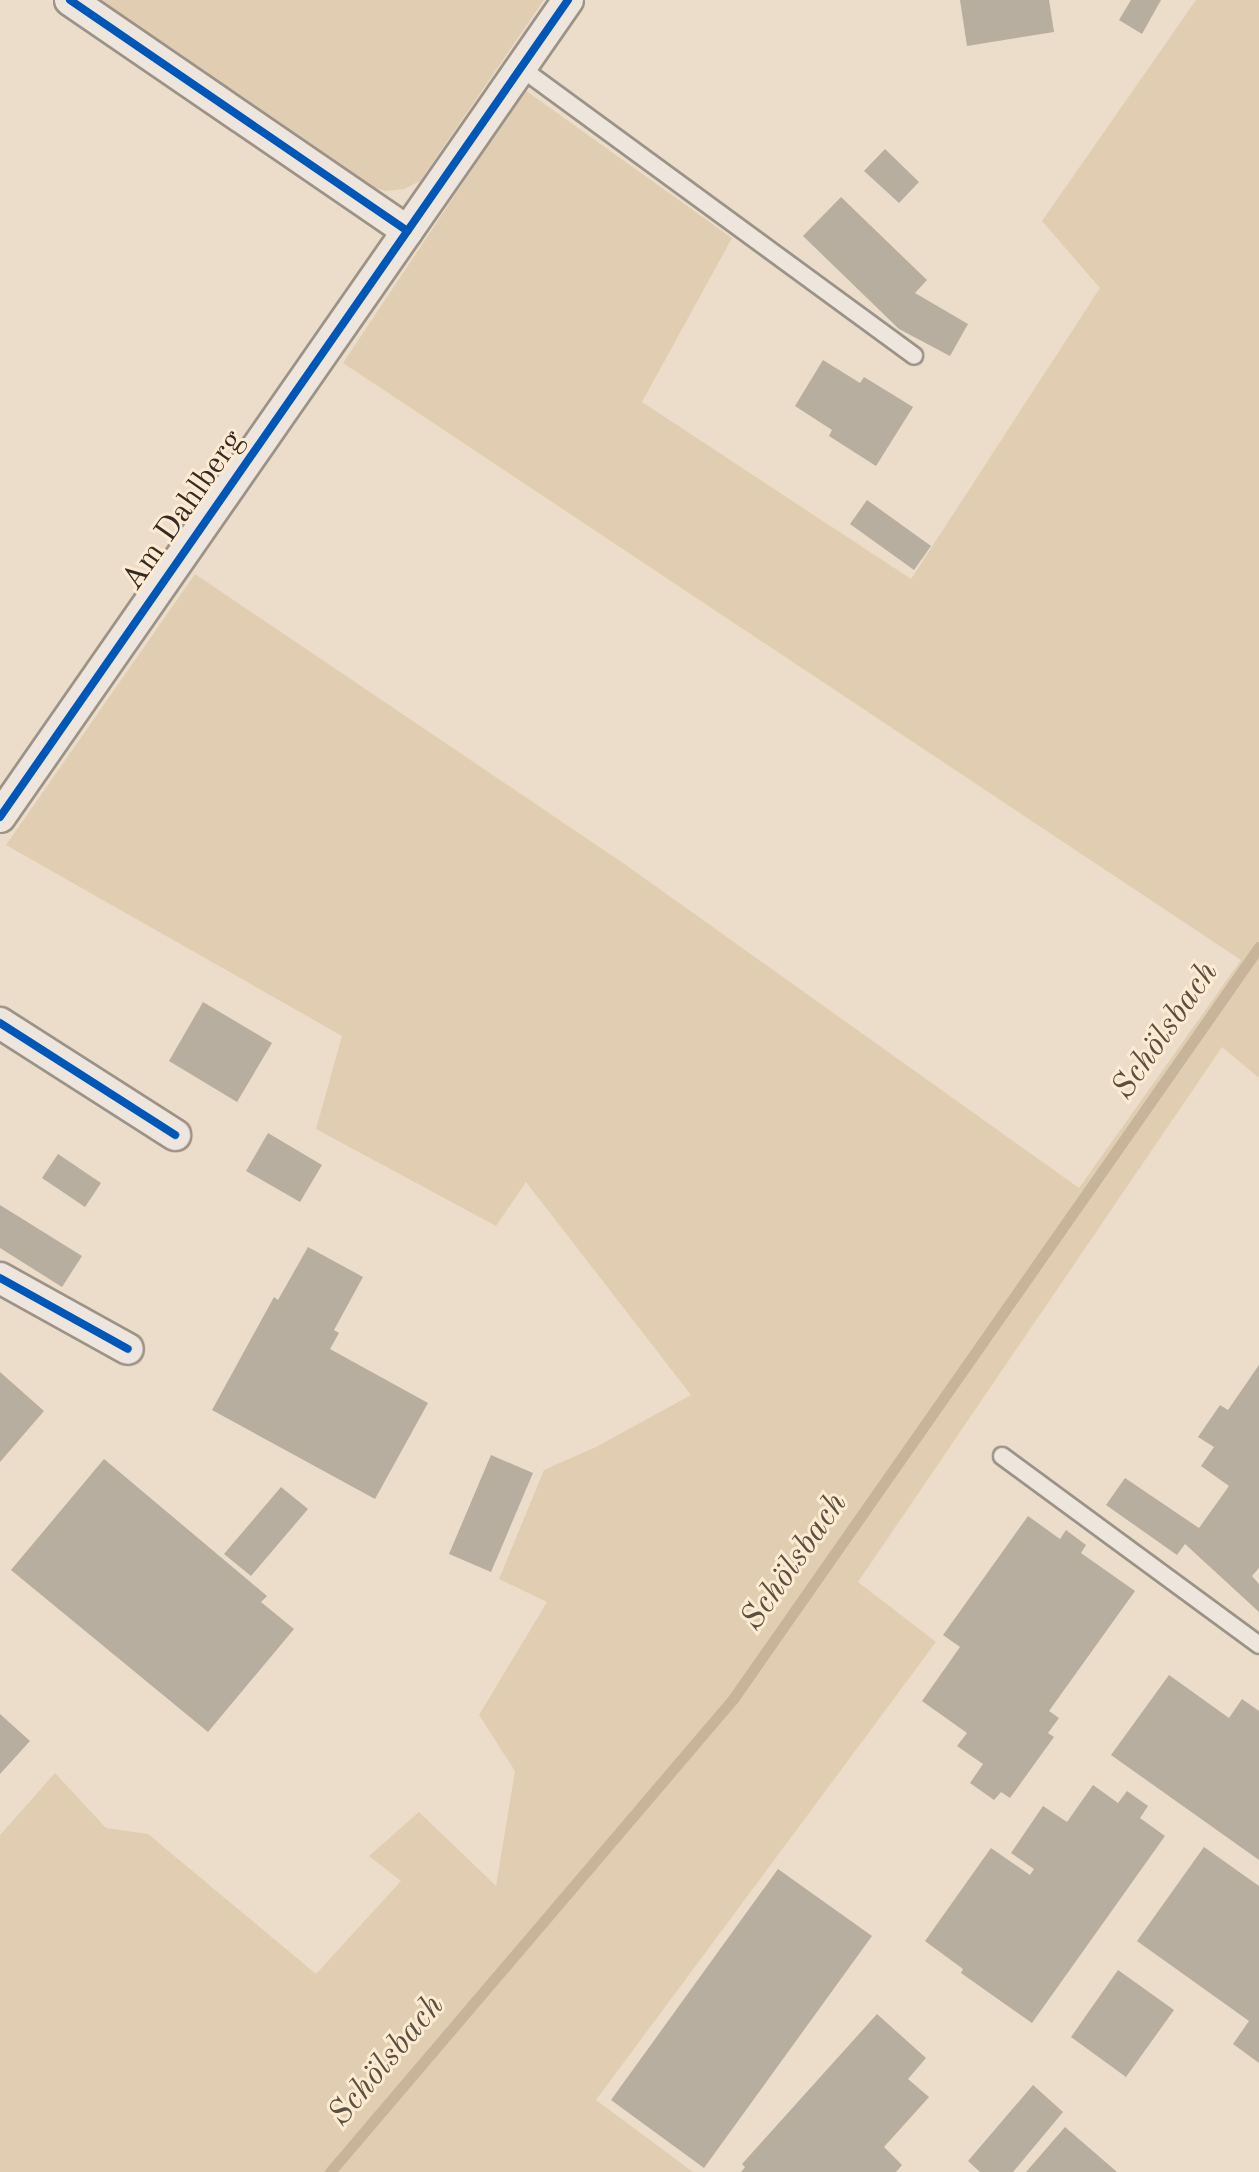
<!DOCTYPE html>
<meta charset="utf-8">
<style>
body{margin:0}
#map{position:relative;width:1259px;height:2172px;overflow:hidden;background:#ebddc9;font-family:"Old Standard TT",serif}
div>[style]{position:absolute}
.green>*{inset:0;background:#e1ceb2}
.stream>*{height:11px;margin:-5.5px;padding:0 5.5px;transform-origin:5.5px;border-radius:5.5px;background:#c7b49a}
.building>*{inset:0;background:#b7aea0}
.roads{filter:drop-shadow(2px 0 #9c9388) drop-shadow(-2px 0 #9c9388) drop-shadow(0 2px #9c9388) drop-shadow(0 -2px #9c9388)}
.service>*{height:16px;margin:-8px;padding:0 8px;transform-origin:8px;border-radius:8px;background:#eee6dd}
.minor>*{height:30px;margin:-15px;padding:0 15px;transform-origin:15px;border-radius:15px;background:#eee6dd}
.cycleway>*{height:8px;margin:-4px;padding:0 4px;transform-origin:4px;border-radius:4px;background:#0057b8}
span{translate:-50% -50%;white-space:nowrap;text-align:center;line-height:1.15;-webkit-text-stroke:6px #fcebd2;paint-order:stroke}
.street-label{font-size:32px;color:#342b22}
.water-label{font-size:34px;color:#5b4f40;font-style:italic}
</style>
<div id="map">
<div class="green">
<div style="clip-path:polygon(95px 0,544px 0,420px 181px,404px 189px,385px 191px,365px 185px)"></div>
<div style="clip-path:polygon(1196px 0,1259px 0,1259px 1078px,1222px 1047px,858px 1582px,936px 1642px,596px 2100px,693px 2172px,0 2172px,0 1835px,55px 1773px,106px 1828px,148px 1834px,316px 1974px,401px 1881px,369px 1856px,419px 1812px,496px 1886px,515px 1771px,479px 1715px,547px 1602px,499px 1579px,544px 1470px,596px 1447px,691px 1395px,526px 1182px,496px 1226px,316px 1129px,342px 1036px,6px 845px,195px 574px,623px 863px,1079px 1188px,1241px 960px,343px 363px,525px 90px,732px 238px,642px 402px,911px 579px,1100px 288px,1042px 221px)"></div>
</div>
<div class="stream">
<div style="left:330px;top:2172px;width:621px;rotate:-49.57deg"></div>
<div style="left:733px;top:1699px;width:918px;rotate:-55.03deg"></div>
</div>
<div class="building">
<div style="clip-path:polygon(960px 0,1049px 0,1054px 32px,967px 46px)"></div>
<div style="clip-path:polygon(1131px 0,1161px 0,1142px 34px,1119px 20px)"></div>
<div style="clip-path:polygon(885px 149px,919px 182px,899px 203px,864px 171px)"></div>
<div style="clip-path:polygon(841px 197px,927px 280px,915px 293px,968px 324px,950px 356px,899px 329px,803px 236px)"></div>
<div style="clip-path:polygon(823px 360px,860px 383px,864px 377px,913px 407px,876px 466px,829px 436px,832px 430px,795px 406px)"></div>
<div style="clip-path:polygon(867px 500px,931px 546px,914px 570px,850px 524px)"></div>
<div style="clip-path:polygon(203px 1002px,272px 1043px,237px 1102px,169px 1061px)"></div>
<div style="clip-path:polygon(268px 1133px,322px 1165px,300px 1202px,246px 1171px)"></div>
<div style="clip-path:polygon(58px 1154px,101px 1183px,85px 1207px,42px 1178px)"></div>
<div style="clip-path:polygon(0 1205px,82px 1256px,62px 1287px,0 1248px)"></div>
<div style="clip-path:polygon(308px 1247px,363px 1277px,334px 1330px,339px 1333px,330px 1349px,428px 1403px,375px 1499px,212px 1410px,274px 1297px,278px 1300px)"></div>
<div style="clip-path:polygon(1259px 1365px,1259px 1568px,1252px 1576px,1259px 1584px,1259px 1612px,1185px 1544px,1177px 1555px,1106px 1505px,1125px 1478px,1199px 1528px,1229px 1486px,1201px 1466px,1214px 1447px,1198px 1437px,1220px 1405px,1228px 1410px)"></div>
<div style="clip-path:polygon(0 1372px,44px 1411px,0 1462px)"></div>
<div style="clip-path:polygon(491px 1455px,533px 1473px,491px 1572px,449px 1554px)"></div>
<div style="clip-path:polygon(104px 1459px,267px 1596px,261px 1602px,294px 1629px,208px 1732px,11px 1570px)"></div>
<div style="clip-path:polygon(281px 1487px,308px 1509px,251px 1576px,224px 1554px)"></div>
<div style="clip-path:polygon(1028px 1516px,1060px 1539px,1066px 1530px,1086px 1545px,1081px 1553px,1135px 1591px,1049px 1711px,1059px 1718px,1048px 1733px,1054px 1737px,1010px 1798px,1001px 1792px,994px 1800px,970px 1783px,983px 1764px,957px 1746px,967px 1733px,922px 1701px,960px 1647px,943px 1635px)"></div>
<div style="clip-path:polygon(1169px 1675px,1229px 1718px,1242px 1699px,1259px 1711px,1259px 1860px,1111px 1755px)"></div>
<div style="clip-path:polygon(0 1714px,30px 1741px,0 1774px)"></div>
<div style="clip-path:polygon(1093px 1785px,1118px 1803px,1127px 1791px,1148px 1806px,1140px 1818px,1165px 1836px,1032px 2023px,961px 1973px,963px 1969px,925px 1941px,991px 1848px,1030px 1875px,1034px 1869px,1011px 1853px,1043px 1806px,1067px 1822px)"></div>
<div style="clip-path:polygon(1204px 1847px,1259px 1886px,1259px 2063px,1233px 2044px,1249px 2021px,1137px 1941px)"></div>
<div style="clip-path:polygon(778px 1869px,872px 1936px,704px 2168px,611px 2100px)"></div>
<div style="clip-path:polygon(1118px 1970px,1174px 2010px,1126px 2077px,1071px 2037px)"></div>
<div style="clip-path:polygon(877px 2014px,926px 2058px,908px 2079px,929px 2097px,884px 2147px,902px 2165px,896px 2172px,741px 2172px,745px 2167px,742px 2164px)"></div>
<div style="clip-path:polygon(1033px 2085px,1063px 2112px,1013px 2172px,980px 2172px,968px 2161px)"></div>
<div style="clip-path:polygon(1065px 2127px,1117px 2172px,1026px 2172px)"></div>
</div>
<div class="roads">
<div class="service">
<div style="left:521px;top:68px;width:487px;rotate:36.2deg"></div>
<div style="left:1002px;top:1456px;width:319px;rotate:36.3deg"></div>
</div>
<div class="minor">
<div style="left:70px;top:0;width:409px;rotate:34.4deg"></div>
<div style="left:0;top:817px;width:995px;rotate:-55.19deg"></div>
<div style="left:0;top:1023px;width:208px;rotate:32.6deg"></div>
<div style="left:0;top:1278px;width:146px;rotate:29deg"></div>
</div>
</div>
<div class="cycleway">
<div style="left:70px;top:0;width:409px;rotate:34.4deg"></div>
<div style="left:0;top:817px;width:995px;rotate:-55.19deg"></div>
<div style="left:0;top:1023px;width:208px;rotate:32.6deg"></div>
<div style="left:0;top:1278px;width:146px;rotate:29deg"></div>
</div>
<div class="street-label">
<span style="left:184px;top:511px;rotate:-55deg">Am Dahlberg</span>
</div>
<div class="water-label">
<span style="left:1166px;top:1031px;rotate:-55deg">Schölsbach</span>
<span style="left:795px;top:1562px;rotate:-55deg">Schölsbach</span>
<span style="left:387px;top:2061px;rotate:-50deg">Schölsbach</span>
</div>
</div>
